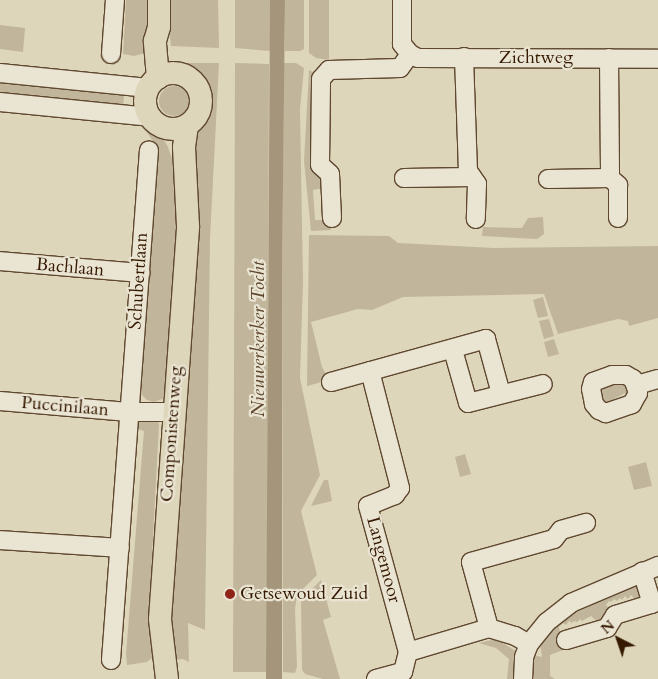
<!DOCTYPE html>
<style>
body{margin:0}
#map{position:relative;width:658px;height:679px;overflow:hidden;background:#ded6bb;font-family:Cardo,serif}
div>[style]{position:absolute}
.green>*{inset:0;background:#c1b69b}
.round{border-radius:50%}
.water>*{inset:0;background:#a5967b}
.roads{filter:drop-shadow(1px 0 #5f482f) drop-shadow(-1px 0 #5f482f) drop-shadow(0 1px #5f482f) drop-shadow(0 -1px #5f482f)}
.minor>*{height:18px;margin:-9px;padding:0 9px;transform-origin:9px;border-radius:9px;background:#eae4d3}
.major>*{height:22px;margin:-11px;padding:0 11px;transform-origin:11px;border-radius:11px;background:#ded6bb}
.major>.ring{margin:-11px;padding:0;box-sizing:content-box;background:none;border:22px solid #ded6bb;border-radius:50%}
.dots>*{width:14px;height:14px;translate:-50% -50%;box-sizing:border-box;border:2px solid #eae4d3;border-radius:50%}
span{translate:-50% -50%;white-space:nowrap;text-align:center;line-height:1.15;-webkit-text-stroke:4.5px #eae4d3;paint-order:stroke}
.street-label{font-size:18px;color:#351900}
.poi-label{font-size:18px;color:#351900}
.left{translate:0 -50%;text-align:left}
.water-label{font-size:19px;color:#5c452b;font-style:italic}
.north{position:absolute;left:593px;top:614px;width:50px;height:50px;-webkit-text-stroke:4px #eae4d3;paint-order:stroke;rotate:319deg;font-size:14px;font-weight:700;line-height:20px;text-align:center;color:#351900}
.north::after{content:'';display:block;margin:auto;width:18px;height:22px;background:#351900;clip-path:polygon(50% 0,100% 100%,50% 72%,0 100%)}
</style>
<div id="map">
<div class="green">
<div style="clip-path:polygon(126px 0,152px 0,152px 51px,134px 56px,123px 54px)"></div>
<div style="clip-path:polygon(166px 0,218px 0,219px 48px,171px 46px)"></div>
<div style="clip-path:polygon(235px 0,270px 0,270px 51px,235px 48px)"></div>
<div style="clip-path:polygon(285px 0,304px 0,304px 49px,300px 51px,285px 51px)"></div>
<div style="clip-path:polygon(309px 0,329px 0,329px 60px,316px 58px,309px 53px)"></div>
<div style="clip-path:polygon(0 25px,25px 28px,23px 52px,0 49px)"></div>
<div style="clip-path:polygon(182px 63px,219px 63px,210px 239px,205px 630px,188px 623px,189px 662px,183px 659px,175px 660px,166px 618px,197px 236px,198px 188px,193px 130px,204px 119px,210px 98px,206px 83px,201px 74px)"></div>
<div style="clip-path:polygon(235px 63px,269px 64px,267px 672px,233px 672px)"></div>
<div style="clip-path:polygon(284px 63px,296px 63px,304px 68px,300px 109px,303px 282px,300px 378px,320px 475px,301px 511px,317px 575px,297px 595px,295px 609px,297px 667px,295px 673px,283px 672px,282px 278px)"></div>
<div style="clip-path:polygon(309px 70px,316px 74px,312px 97px,313px 129px,324px 179px,324px 188px,313px 190px,315px 220px,331px 220px,331px 230px,311px 231px,304px 161px)"></div>
<div style="clip-path:polygon(0 78px,124px 94px,123px 109px,0 97px)"></div>
<div class="round" style="left:159px;top:86px;width:30px;height:30px"></div>
<div style="clip-path:polygon(139px 122px,145px 122px,160px 133px,168px 147px,176px 170px,181px 198px,167px 397px,154px 402px,147px 400px,138px 391px,155px 148px,151px 138px)"></div>
<div style="clip-path:polygon(543px 217px,544px 234px,537px 239px,482px 236px,483px 227px,522px 228px,528px 218px)"></div>
<div style="clip-path:polygon(309px 235px,389px 236px,398px 243px,494px 248px,658px 246px,658px 318px,629px 326px,628px 321px,618px 319px,558px 334px,544px 294px,403px 297px,372px 310px,358px 309px,311px 322px,322px 367px,329px 380px,307px 386px)"></div>
<div style="clip-path:polygon(543px 297px,548px 316px,538px 318px,533px 300px)"></div>
<div style="clip-path:polygon(549px 319px,554px 336px,544px 339px,539px 321px)"></div>
<div style="clip-path:polygon(554px 339px,559px 354px,548px 357px,544px 342px)"></div>
<div style="clip-path:polygon(631px 384px,632px 389px,627px 395px,625px 393px,603px 405px,597px 386px)"></div>
<div style="clip-path:polygon(148px 414px,155px 415px,159px 424px,150px 594px,155px 655px,147px 662px,127px 665px,126px 654px,144px 431px,132px 427px,134px 422px)"></div>
<div style="clip-path:polygon(465px 454px,471px 474px,460px 477px,455px 457px)"></div>
<div style="clip-path:polygon(646px 462px,652px 486px,634px 490px,628px 467px)"></div>
<div style="clip-path:polygon(324px 480px,328px 480px,332px 501px,311px 506px)"></div>
<div style="clip-path:polygon(321px 580px,331px 617px,323px 620px,340px 679px,323px 679px,305px 674px,302px 670px,301px 600px)"></div>
<div style="clip-path:polygon(640px 584px,645px 598px,638px 602px,631px 595px,628px 599px,625px 596px,622px 600px,620px 598px,617px 601px,614px 599px,611px 602px,609px 601px,606px 605px,610px 610px,600px 624px,591px 616px,582px 621px,580px 619px,577px 622px,574px 621px,572px 623px,569px 621px,566px 625px,563px 623px,559px 627px,563px 650px,550px 655px,550px 676px,555px 679px,507px 679px,509px 659px,496px 648px,479px 643px,496px 639px,516px 651px,542px 657px,540px 644px,548px 633px,568px 616px)"></div>
</div>
<div class="water">
<div style="clip-path:polygon(270px 0,285px 0,282px 278px,282px 679px,266px 679px)"></div>
</div>
<div class="roads">
<div class="minor">
<div style="left:111px;top:54px;width:54px;rotate:-85.8deg"></div>
<div style="left:410px;top:54px;width:9px;rotate:27deg"></div>
<div style="left:418px;top:58px;width:240px;rotate:0.2deg"></div>
<div style="left:464px;top:57px;width:114px;rotate:88deg"></div>
<div style="left:468px;top:171px;width:16px;rotate:55deg"></div>
<div style="left:477px;top:184px;width:35px;rotate:92deg"></div>
<div style="left:609px;top:58px;width:120px;rotate:89.5deg"></div>
<div style="left:610px;top:178px;width:11px;rotate:41deg"></div>
<div style="left:618px;top:185px;width:33px;rotate:90deg"></div>
<div style="left:0;top:73px;width:149px;rotate:5.8deg"></div>
<div style="left:0;top:102px;width:150px;rotate:5.7deg"></div>
<div style="left:404px;top:178px;width:68px;rotate:-0.8deg"></div>
<div style="left:548px;top:179px;width:62px;rotate:-0.9deg"></div>
<div style="left:332px;top:218px;width:44px;rotate:-92.6deg"></div>
<div style="left:330px;top:174px;width:13px;rotate:-138deg"></div>
<div style="left:320px;top:165px;width:86px;rotate:-89.3deg"></div>
<div style="left:321px;top:79px;width:12px;rotate:-48deg"></div>
<div style="left:329px;top:70px;width:71px;rotate:-1.6deg"></div>
<div style="left:400px;top:68px;width:17px;rotate:-54deg"></div>
<div style="left:410px;top:54px;width:13px;rotate:-129deg"></div>
<div style="left:402px;top:44px;width:44px;rotate:-90deg"></div>
<div style="left:0;top:261px;width:141px;rotate:4.9deg"></div>
<div style="left:453px;top:350px;width:55px;rotate:74.2deg"></div>
<div style="left:468px;top:403px;width:77px;rotate:-14.2deg"></div>
<div style="left:370px;top:371px;width:121px;rotate:75.6deg"></div>
<div style="left:400px;top:488px;width:9px;rotate:126deg"></div>
<div style="left:395px;top:495px;width:29px;rotate:158deg"></div>
<div style="left:368px;top:506px;width:151px;rotate:74.7deg"></div>
<div style="left:612px;top:375px;width:14px"></div>
<div style="left:626px;top:375px;width:8px;rotate:30deg"></div>
<div style="left:633px;top:379px;width:15px;rotate:70deg"></div>
<div style="left:638px;top:393px;width:13px;rotate:119deg"></div>
<div style="left:632px;top:404px;width:28px;rotate:161deg"></div>
<div style="left:606px;top:413px;width:8px;rotate:-157deg"></div>
<div style="left:599px;top:410px;width:8px;rotate:-130deg"></div>
<div style="left:594px;top:404px;width:15px;rotate:-101deg"></div>
<div style="left:591px;top:389px;width:7px;rotate:-74deg"></div>
<div style="left:593px;top:382px;width:20px;rotate:-20deg"></div>
<div style="left:331px;top:382px;width:161px;rotate:-15.5deg"></div>
<div style="left:486px;top:339px;width:57px;rotate:74.7deg"></div>
<div style="left:637px;top:385px;width:22px;rotate:-16deg"></div>
<div style="left:0;top:401px;width:129px;rotate:4.9deg"></div>
<div style="left:129px;top:412px;width:45px"></div>
<div style="left:0;top:540px;width:120px;rotate:3.8deg"></div>
<div style="left:566px;top:640px;width:43px;rotate:-16.3deg"></div>
<div style="left:607px;top:628px;width:15px;rotate:-58deg"></div>
<div style="left:615px;top:615px;width:39px;rotate:-17deg"></div>
<div style="left:652px;top:604px;width:34px;rotate:-107deg"></div>
<div style="left:529px;top:644px;width:16px;rotate:-150deg"></div>
<div style="left:515px;top:636px;width:27px;rotate:-163deg"></div>
<div style="left:489px;top:628px;width:68px;rotate:-105.3deg"></div>
<div style="left:471px;top:562px;width:86px;rotate:-15.5deg"></div>
<div style="left:554px;top:539px;width:11px;rotate:-52deg"></div>
<div style="left:561px;top:530px;width:26px;rotate:-16deg"></div>
<div style="left:111px;top:660px;width:511px;rotate:-85.74deg"></div>
<div style="left:376px;top:679px;width:28px;rotate:-15deg"></div>
<div style="left:403px;top:672px;width:21px;rotate:-76deg"></div>
<div style="left:408px;top:652px;width:84px;rotate:-16.5deg"></div>
<div style="left:523px;top:679px;width:22px;rotate:-87deg"></div>
<div style="left:524px;top:657px;width:14px;rotate:-69deg"></div>
<div style="left:529px;top:644px;width:28px;rotate:-51deg"></div>
<div style="left:547px;top:622px;width:31px;rotate:-38deg"></div>
<div style="left:571px;top:603px;width:95px;rotate:-23deg"></div>
</div>
<div class="major">
<div class="ring" style="left:145px;top:73px;width:34px;height:34px"></div>
<div style="left:158px;top:78px;width:37px;rotate:-95deg"></div>
<div style="left:155px;top:41px;width:15px;rotate:-74deg"></div>
<div style="left:159px;top:27px;width:27px;rotate:-90deg"></div>
<div style="left:167px;top:679px;width:60px;rotate:-96.7deg"></div>
<div style="left:160px;top:619px;width:394px;rotate:-85.9deg"></div>
<div style="left:188px;top:226px;width:79px;rotate:-92.9deg"></div>
<div style="left:184px;top:147px;width:21px;rotate:-82deg"></div>
</div>
</div>
<div class="dots">
<div style="left:230px;top:594px;background:#8f2418"></div>
</div>
<div class="street-label">
<span style="left:536px;top:58px">Zichtweg</span>
<span style="left:70px;top:268px;rotate:5deg">Bachlaan</span>
<span style="left:139px;top:281px;rotate:-86deg">Schubertlaan</span>
<span style="left:65px;top:407px;rotate:5deg">Puccinilaan</span>
<span style="left:172px;top:434px;rotate:-86deg">Componistenweg</span>
<span style="left:383px;top:560px;rotate:75deg">Langemoor</span>
</div>
<div class="poi-label">
<span class="left" style="left:240px;top:594px">Getsewoud Zuid</span>
</div>
<div class="water-label">
<span style="left:259px;top:339px;rotate:-90deg">Nieuwerkerker Tocht</span>
</div>
<div class="north">N</div>
</div>
